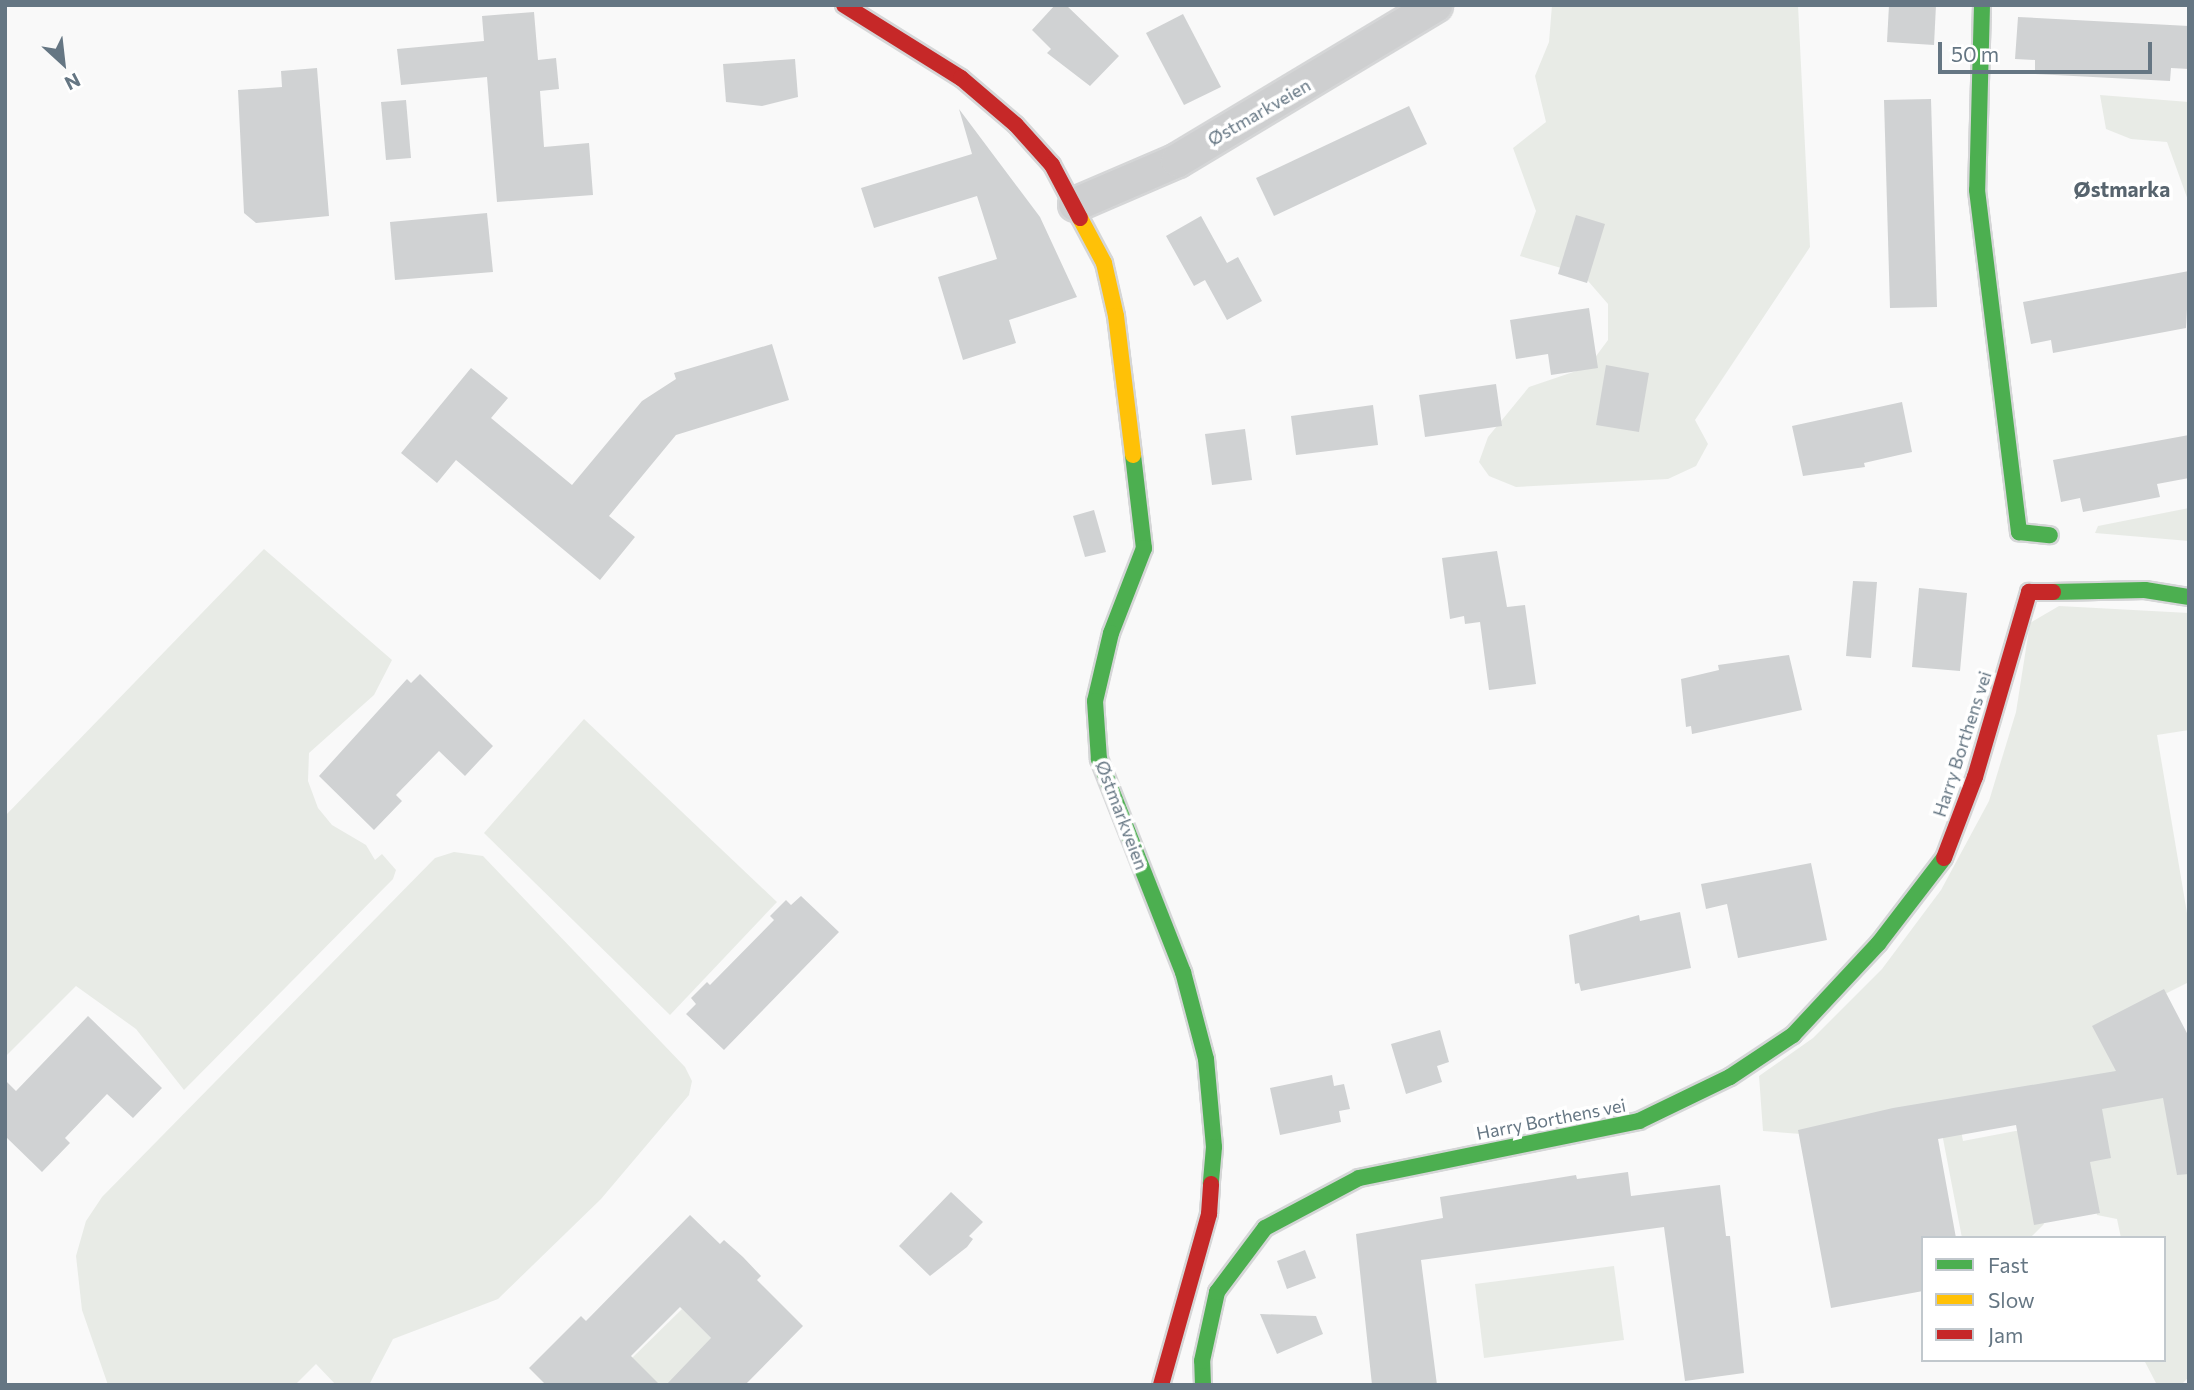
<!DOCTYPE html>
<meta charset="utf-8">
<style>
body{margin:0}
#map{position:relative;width:2194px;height:1390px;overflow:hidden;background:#f9f9f9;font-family:Commissioner,sans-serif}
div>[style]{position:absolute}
.green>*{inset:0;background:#e8ebe6}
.building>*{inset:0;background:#d0d2d3}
.roads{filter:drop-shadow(2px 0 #d5d6d7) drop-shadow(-2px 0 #d5d6d7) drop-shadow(0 2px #d5d6d7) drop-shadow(0 -2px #d5d6d7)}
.street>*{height:33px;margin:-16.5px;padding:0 16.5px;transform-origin:16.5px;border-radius:16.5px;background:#cecfd0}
.fast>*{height:16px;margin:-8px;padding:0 8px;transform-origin:8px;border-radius:8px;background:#4caf50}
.slow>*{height:16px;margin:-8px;padding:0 8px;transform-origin:8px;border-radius:8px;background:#ffc107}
.jam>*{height:16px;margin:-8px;padding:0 8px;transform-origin:8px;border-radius:8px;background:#c62828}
span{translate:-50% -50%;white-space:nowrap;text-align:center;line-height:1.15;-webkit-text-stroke:7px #fff;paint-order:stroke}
.street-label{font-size:18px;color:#657683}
.quarter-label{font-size:21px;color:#57646e;font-weight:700}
.frame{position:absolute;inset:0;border:7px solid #657683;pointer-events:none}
.legend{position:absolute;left:1921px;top:1236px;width:245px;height:126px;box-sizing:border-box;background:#fff;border:2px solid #c1c8cd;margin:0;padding:9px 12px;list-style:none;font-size:21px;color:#657683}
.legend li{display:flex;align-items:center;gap:14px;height:35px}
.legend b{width:35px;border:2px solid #c1c8cd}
.north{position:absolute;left:28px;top:28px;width:70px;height:70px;-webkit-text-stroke:5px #fff;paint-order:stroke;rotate:153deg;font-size:19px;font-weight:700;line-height:28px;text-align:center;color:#657683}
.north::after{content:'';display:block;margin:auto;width:24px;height:32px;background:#657683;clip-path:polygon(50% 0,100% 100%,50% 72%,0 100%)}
.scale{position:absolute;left:1938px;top:42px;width:214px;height:32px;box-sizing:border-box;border:4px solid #657683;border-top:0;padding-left:9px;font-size:21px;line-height:24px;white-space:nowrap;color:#657683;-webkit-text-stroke:5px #fff;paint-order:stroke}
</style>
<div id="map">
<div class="green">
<div style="clip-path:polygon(1552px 5px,1798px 5px,1810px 247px,1695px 420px,1708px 444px,1696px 466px,1668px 479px,1516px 487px,1489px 476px,1479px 462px,1488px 437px,1529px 387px,1588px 367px,1608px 340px,1608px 304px,1582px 274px,1520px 256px,1536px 211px,1513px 148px,1546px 122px,1535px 76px,1549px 42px)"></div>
<div style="clip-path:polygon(2100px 95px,2189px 102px,2189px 203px,2167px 142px,2131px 139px,2106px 129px)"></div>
<div style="clip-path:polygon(2189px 508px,2189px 541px,2095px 533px,2098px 526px)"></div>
<div style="clip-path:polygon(264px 549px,392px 660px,374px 695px,309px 753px,308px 781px,318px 808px,332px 825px,366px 845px,375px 860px,382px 854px,396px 870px,393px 879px,184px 1090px,136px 1029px,76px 986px,5px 1057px,5px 816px)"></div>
<div style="clip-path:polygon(2059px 606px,2189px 613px,2189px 730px,2157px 735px,2189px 925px,2189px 982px,2095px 1029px,2118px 1072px,1801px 1134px,1763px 1131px,1759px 1076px,1813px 1038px,1882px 969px,1941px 890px,1989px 801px,2016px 712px,2030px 623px)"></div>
<div style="clip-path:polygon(584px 719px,777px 902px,670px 1015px,484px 833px)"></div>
<div style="clip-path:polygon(454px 852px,483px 856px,685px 1067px,692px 1081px,689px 1095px,601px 1199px,498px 1299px,393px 1339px,369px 1385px,336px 1385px,316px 1364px,295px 1385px,108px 1385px,82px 1310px,76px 1256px,86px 1221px,102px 1197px,435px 858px)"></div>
<div style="clip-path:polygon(2171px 1094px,2189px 1146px,2189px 1377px,2181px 1385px,2157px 1385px,2144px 1360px,2164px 1360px,2164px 1238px,2121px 1238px,2117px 1219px,2097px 1215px,2077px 1112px)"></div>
<div style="clip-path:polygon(1959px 1120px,1963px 1141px,2026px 1129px,2044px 1224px,2030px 1238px,1962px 1238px,1940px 1123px)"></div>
<div style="clip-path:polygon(1614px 1266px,1624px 1340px,1484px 1358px,1475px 1284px)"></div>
<div style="clip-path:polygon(682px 1309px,713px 1340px,668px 1385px,659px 1385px,632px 1358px)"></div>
</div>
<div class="building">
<div style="clip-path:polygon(1055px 5px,1066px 5px,1119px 56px,1090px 86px,1047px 53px,1051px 49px,1032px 30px)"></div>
<div style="clip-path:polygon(1889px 5px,1936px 5px,1934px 45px,1887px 42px)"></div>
<div style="clip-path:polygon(534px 12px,538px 60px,556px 58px,559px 89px,540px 91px,544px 147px,589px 143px,593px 195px,497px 202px,487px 77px,401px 85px,397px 49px,484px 41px,482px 16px)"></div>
<div style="clip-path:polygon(1183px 14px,1221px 87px,1184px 105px,1146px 33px)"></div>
<div style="clip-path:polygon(2018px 17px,2189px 26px,2189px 69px,2171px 68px,2170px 81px,2035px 74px,2035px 60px,2015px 59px)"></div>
<div style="clip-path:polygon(795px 59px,798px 97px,762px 106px,726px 102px,723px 64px)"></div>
<div style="clip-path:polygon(317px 68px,329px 216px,256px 223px,244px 213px,238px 90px,282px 87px,281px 71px)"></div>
<div style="clip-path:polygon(1931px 99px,1937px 307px,1890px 308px,1884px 100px)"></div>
<div style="clip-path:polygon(406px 100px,411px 158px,386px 160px,381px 102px)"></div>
<div style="clip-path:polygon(1409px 106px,1427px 144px,1274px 216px,1256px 178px)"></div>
<div style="clip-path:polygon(959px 109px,1040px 217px,1077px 297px,1009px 320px,1016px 343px,963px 360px,938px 277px,997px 259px,977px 196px,874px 228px,861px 188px,972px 154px)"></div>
<div style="clip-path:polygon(487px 213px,493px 272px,395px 280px,390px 222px)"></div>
<div style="clip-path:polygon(1576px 215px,1605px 224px,1587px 283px,1558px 274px)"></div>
<div style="clip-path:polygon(1201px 216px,1227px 263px,1238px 257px,1262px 301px,1227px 320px,1205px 280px,1194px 286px,1166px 236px)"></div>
<div style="clip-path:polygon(2189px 271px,2186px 328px,2053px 353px,2051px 340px,2031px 344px,2023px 302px)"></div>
<div style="clip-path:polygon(1589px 308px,1598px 368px,1551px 375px,1548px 354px,1516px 359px,1510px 320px)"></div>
<div style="clip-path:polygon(772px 344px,789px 400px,676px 435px,609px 516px,635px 537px,600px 580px,456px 460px,437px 483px,401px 453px,471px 368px,508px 398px,491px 418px,572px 485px,642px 401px,676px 379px,674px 373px)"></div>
<div style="clip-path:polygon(1606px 365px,1649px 373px,1639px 432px,1596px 425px)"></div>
<div style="clip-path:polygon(1496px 384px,1502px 426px,1425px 437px,1419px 395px)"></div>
<div style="clip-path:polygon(1902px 402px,1912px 452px,1864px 463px,1865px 467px,1803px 476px,1792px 426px)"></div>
<div style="clip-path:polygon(1373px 405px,1378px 445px,1296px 455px,1291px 416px)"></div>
<div style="clip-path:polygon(1245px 429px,1252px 480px,1212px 485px,1205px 434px)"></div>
<div style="clip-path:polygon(2189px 435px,2189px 478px,2157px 484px,2160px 497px,2083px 512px,2080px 498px,2061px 502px,2053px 460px)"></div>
<div style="clip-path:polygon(1094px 510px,1106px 552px,1085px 557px,1073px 516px)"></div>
<div style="clip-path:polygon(1497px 551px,1507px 607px,1525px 605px,1536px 684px,1489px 690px,1480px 622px,1465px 624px,1464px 616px,1450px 619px,1442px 558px)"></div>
<div style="clip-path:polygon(1853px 581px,1877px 582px,1871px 658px,1846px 656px)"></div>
<div style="clip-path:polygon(1919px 588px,1967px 593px,1960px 671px,1912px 667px)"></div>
<div style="clip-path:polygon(1789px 655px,1802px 710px,1692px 734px,1691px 726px,1686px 727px,1681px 679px,1719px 670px,1718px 665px)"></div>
<div style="clip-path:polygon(420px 674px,493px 746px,465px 776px,439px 751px,396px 795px,402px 801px,374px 830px,319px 776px,407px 679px,411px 683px)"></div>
<div style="clip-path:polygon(1811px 863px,1827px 940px,1738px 958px,1727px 904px,1706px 909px,1701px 884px)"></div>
<div style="clip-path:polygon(801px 896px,839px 932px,724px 1050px,686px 1014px,696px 1004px,691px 998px,707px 982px,710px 985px,774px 920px,770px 916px,786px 900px,791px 905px)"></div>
<div style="clip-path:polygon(1680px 912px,1691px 968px,1581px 991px,1579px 983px,1575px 984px,1569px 935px,1639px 915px,1640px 921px)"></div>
<div style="clip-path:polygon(2164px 989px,2189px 1037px,2189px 1174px,2177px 1175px,2163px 1098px,2102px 1109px,2111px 1158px,2090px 1162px,2100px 1213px,2034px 1225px,2016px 1125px,1938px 1139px,1956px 1238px,1923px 1238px,1923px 1291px,1831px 1308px,1798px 1130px,1893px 1108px,2116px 1071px,2092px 1026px)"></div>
<div style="clip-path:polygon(88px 1016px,162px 1088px,133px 1118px,107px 1094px,65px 1138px,70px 1143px,42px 1172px,5px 1136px,5px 1080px,16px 1091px)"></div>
<div style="clip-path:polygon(1440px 1030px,1449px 1062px,1437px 1066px,1442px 1082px,1406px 1094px,1391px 1044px)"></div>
<div style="clip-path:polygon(1332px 1075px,1334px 1086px,1344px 1084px,1350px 1109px,1339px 1111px,1341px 1122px,1280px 1135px,1270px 1088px)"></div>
<div style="clip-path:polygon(1628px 1172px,1631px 1196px,1720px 1185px,1726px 1236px,1730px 1236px,1744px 1373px,1685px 1381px,1664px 1227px,1421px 1260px,1437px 1385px,1372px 1385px,1356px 1234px,1443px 1218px,1440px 1197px,1576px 1175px,1577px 1179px)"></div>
<div style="clip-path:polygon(951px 1192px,983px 1222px,969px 1236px,973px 1239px,967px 1247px,930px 1276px,899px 1246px)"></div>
<div style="clip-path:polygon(690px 1215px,720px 1244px,724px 1240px,743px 1257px,761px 1276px,757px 1280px,803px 1326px,745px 1385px,666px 1385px,711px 1338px,680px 1307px,631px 1356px,660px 1385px,546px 1385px,529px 1368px,581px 1316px,586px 1321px)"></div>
<div style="clip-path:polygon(1305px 1250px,1316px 1278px,1287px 1289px,1277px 1261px)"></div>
<div style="clip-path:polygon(1260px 1314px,1316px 1316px,1323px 1334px,1277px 1354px)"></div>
</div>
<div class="roads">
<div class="street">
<div style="left:1075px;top:204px;width:111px;rotate:-23.3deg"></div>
<div style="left:1177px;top:160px;width:301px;rotate:-31deg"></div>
</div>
<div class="fast">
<div style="left:1982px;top:5px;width:185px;rotate:91.5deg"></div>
<div style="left:1977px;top:190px;width:345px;rotate:83deg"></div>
<div style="left:2019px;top:532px;width:31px;rotate:6deg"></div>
<div style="left:1133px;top:455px;width:94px;rotate:83.3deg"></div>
<div style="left:1144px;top:548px;width:91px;rotate:111.2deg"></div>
<div style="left:1111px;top:633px;width:70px;rotate:103.2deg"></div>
<div style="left:1095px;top:701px;width:58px;rotate:86.1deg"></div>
<div style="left:1099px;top:759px;width:229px;rotate:68.5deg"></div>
<div style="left:1183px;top:972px;width:90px;rotate:75.2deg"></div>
<div style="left:1206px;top:1059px;width:88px;rotate:84.8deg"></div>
<div style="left:1214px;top:1147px;width:37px;rotate:95deg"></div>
<div style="left:2053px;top:592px;width:92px;rotate:-1.2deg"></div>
<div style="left:2145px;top:590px;width:45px;rotate:9deg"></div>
<div style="left:1203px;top:1385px;width:24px;rotate:-92deg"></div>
<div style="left:1202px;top:1361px;width:71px;rotate:-77.7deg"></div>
<div style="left:1217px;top:1292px;width:80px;rotate:-53.1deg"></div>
<div style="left:1265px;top:1228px;width:106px;rotate:-28deg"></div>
<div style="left:1359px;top:1178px;width:286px;rotate:-11.5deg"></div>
<div style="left:1639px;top:1121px;width:101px;rotate:-25.8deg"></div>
<div style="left:1730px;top:1077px;width:76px;rotate:-33.7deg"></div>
<div style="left:1793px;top:1035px;width:125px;rotate:-47deg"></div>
<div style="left:1878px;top:944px;width:108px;rotate:-52.5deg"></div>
</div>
<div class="slow">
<div style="left:1080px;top:218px;width:51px;rotate:61.9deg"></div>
<div style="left:1104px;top:263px;width:54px;rotate:77.2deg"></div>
<div style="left:1116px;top:316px;width:140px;rotate:83deg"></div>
</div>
<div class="jam">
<div style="left:844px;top:5px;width:138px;rotate:32deg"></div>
<div style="left:961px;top:78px;width:72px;rotate:40.5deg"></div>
<div style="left:1016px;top:125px;width:54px;rotate:48deg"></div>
<div style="left:1052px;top:165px;width:60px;rotate:62.2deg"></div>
<div style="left:1944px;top:858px;width:87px;rotate:-69.1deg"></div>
<div style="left:1975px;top:777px;width:193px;rotate:-73.7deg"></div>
<div style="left:2029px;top:592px;width:24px"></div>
<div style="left:1161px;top:1385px;width:178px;rotate:-74.3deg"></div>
<div style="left:1209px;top:1214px;width:30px;rotate:-86deg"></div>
</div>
</div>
<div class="street-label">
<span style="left:1259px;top:112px;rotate:-30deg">Østmarkveien</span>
<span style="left:1962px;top:744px;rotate:-72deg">Harry Borthens vei</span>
<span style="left:1122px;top:815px;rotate:69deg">Østmarkveien</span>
<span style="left:1551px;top:1119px;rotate:-11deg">Harry Borthens vei</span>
</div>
<div class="quarter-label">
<span style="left:2122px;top:189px">Østmarka</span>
</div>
<div class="frame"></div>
<ul class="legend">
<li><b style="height:9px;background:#4caf50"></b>Fast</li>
<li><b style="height:9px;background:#ffc107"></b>Slow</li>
<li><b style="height:9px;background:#c62828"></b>Jam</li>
</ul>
<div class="north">N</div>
<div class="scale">50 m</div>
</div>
